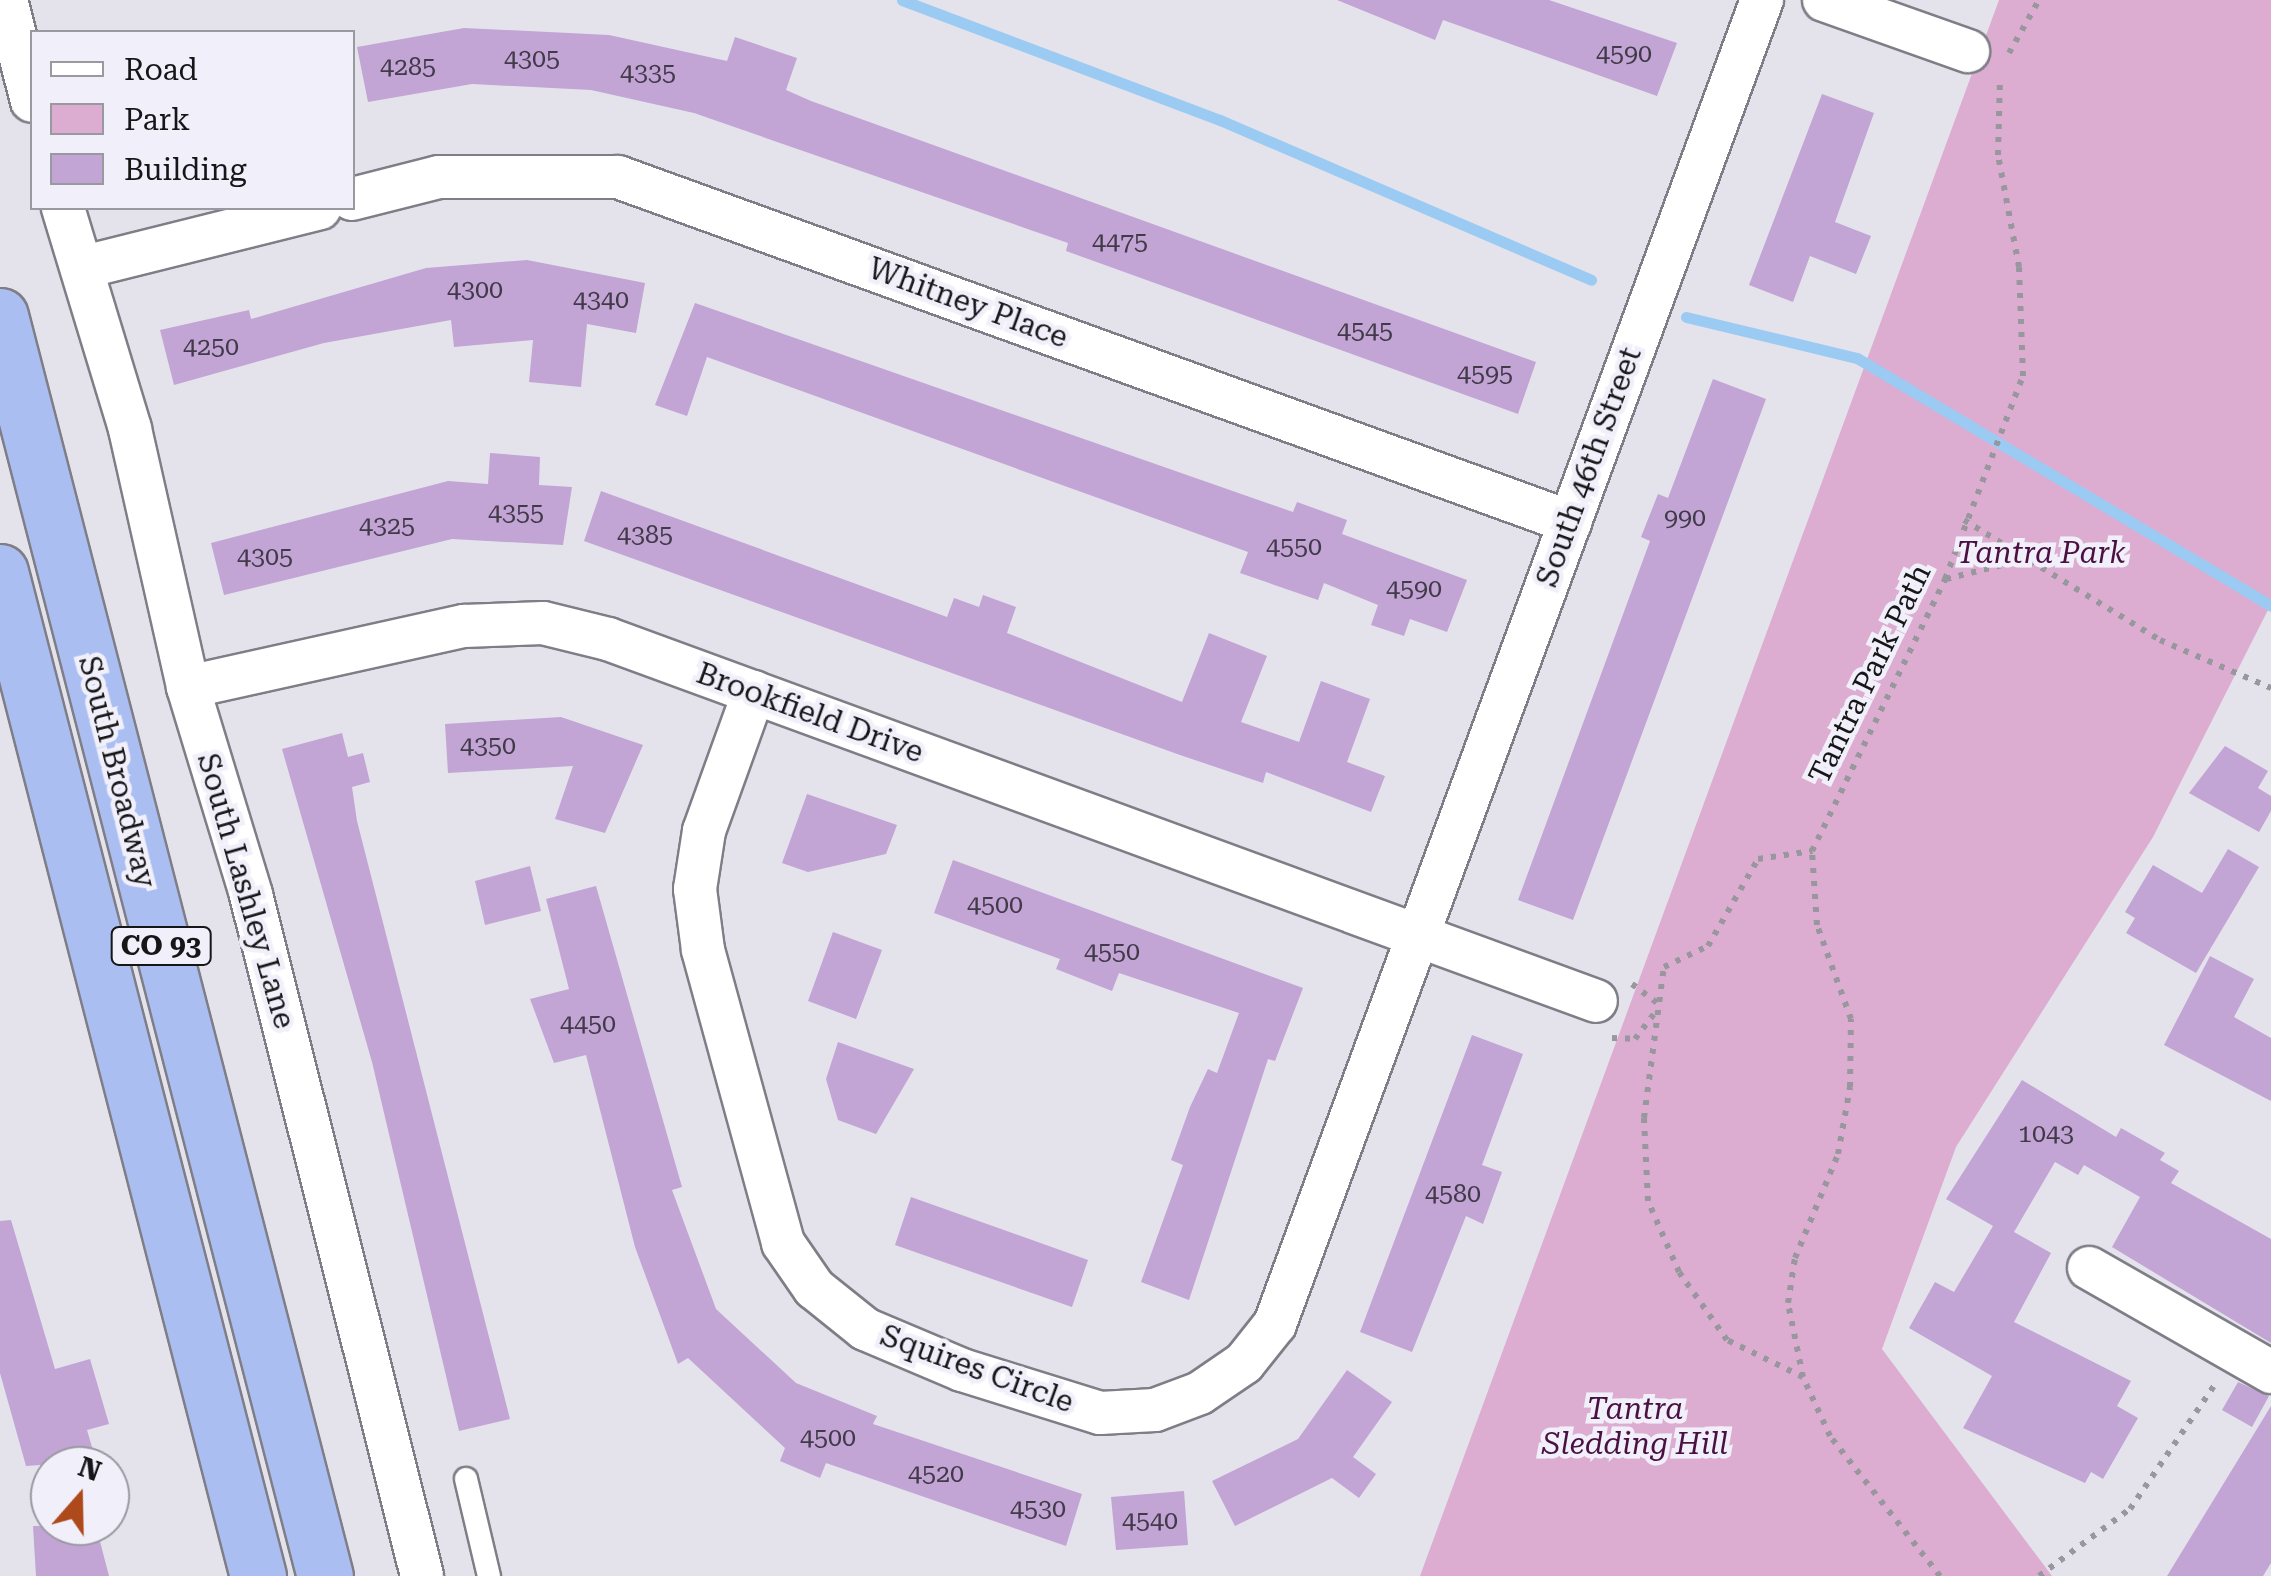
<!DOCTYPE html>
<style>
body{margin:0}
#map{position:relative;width:2271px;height:1576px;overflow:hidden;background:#e4e3ec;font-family:"Roboto Serif",serif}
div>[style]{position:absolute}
.green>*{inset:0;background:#ddadd1}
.stream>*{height:11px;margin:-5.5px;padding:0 5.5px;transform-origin:5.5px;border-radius:5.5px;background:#9bcaf2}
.building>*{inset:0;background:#c2a4d5}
.path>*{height:6px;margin-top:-3px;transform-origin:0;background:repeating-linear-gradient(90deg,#98979e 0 5px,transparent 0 13px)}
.roads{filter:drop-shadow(2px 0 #7f7e87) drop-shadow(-2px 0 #7f7e87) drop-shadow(0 2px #7f7e87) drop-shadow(0 -2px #7f7e87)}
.service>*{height:22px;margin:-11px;padding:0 11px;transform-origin:11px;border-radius:11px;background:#fff}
.minor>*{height:42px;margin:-21px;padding:0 21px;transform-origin:21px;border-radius:21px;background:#fff}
.trunk>*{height:55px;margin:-27.5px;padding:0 27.5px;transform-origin:27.5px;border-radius:27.5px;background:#aabef2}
span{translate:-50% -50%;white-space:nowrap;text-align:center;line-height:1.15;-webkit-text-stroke:9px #f1f0fa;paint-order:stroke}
.number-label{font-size:25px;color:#413a48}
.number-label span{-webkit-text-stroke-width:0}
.shield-label span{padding:2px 8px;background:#f1f0fa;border:2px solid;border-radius:8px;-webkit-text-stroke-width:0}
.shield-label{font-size:28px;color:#161619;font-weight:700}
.street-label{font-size:30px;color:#161619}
.park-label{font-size:30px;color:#4a1041;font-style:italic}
.legend{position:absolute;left:30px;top:30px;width:325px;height:180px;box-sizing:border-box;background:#f1f0fa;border:2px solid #9999a0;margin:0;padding:12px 18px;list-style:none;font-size:30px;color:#161619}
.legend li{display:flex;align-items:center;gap:20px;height:50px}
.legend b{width:50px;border:2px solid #9999a0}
.north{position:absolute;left:30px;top:1446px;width:100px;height:100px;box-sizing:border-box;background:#f1f0fa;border:2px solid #9999a0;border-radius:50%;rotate:20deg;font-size:28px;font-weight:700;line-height:40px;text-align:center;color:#161619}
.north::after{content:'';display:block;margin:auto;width:35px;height:45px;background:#ae491b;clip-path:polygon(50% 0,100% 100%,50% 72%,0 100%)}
</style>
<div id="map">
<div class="green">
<div style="clip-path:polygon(1999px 0,2271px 0,2271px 604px,2153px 837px,1956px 1147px,1882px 1349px,2052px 1576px,1420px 1576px)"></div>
</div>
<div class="stream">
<div style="left:902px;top:0;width:340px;rotate:20.7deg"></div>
<div style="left:1220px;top:120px;width:404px;rotate:23.3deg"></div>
<div style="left:1686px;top:317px;width:176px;rotate:13.5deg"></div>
<div style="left:1857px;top:358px;width:483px;rotate:30.9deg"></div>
</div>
<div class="building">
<div style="clip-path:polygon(1337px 0,1549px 0,1677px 43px,1657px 96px,1443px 20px,1435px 40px)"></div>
<div style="clip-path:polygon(464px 28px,609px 35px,727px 61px,735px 37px,797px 58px,786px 90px,811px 101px,1536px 362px,1518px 414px,1066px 251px,1068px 243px,694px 113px,591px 90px,472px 84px,368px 102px,357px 47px)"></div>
<div style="clip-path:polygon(1822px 94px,1874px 113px,1835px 222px,1871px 236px,1856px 274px,1810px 256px,1793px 302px,1749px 285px)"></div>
<div style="clip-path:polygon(527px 260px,645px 283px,636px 333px,587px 324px,581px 387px,529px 382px,533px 340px,454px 347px,451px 320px,324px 343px,174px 385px,160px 330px,249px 310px,251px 319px,426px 268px)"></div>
<div style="clip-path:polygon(695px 303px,1293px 512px,1297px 502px,1347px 520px,1342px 534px,1467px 580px,1447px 632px,1410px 619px,1404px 636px,1371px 625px,1378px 605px,1324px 583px,1318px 600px,1240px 573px,1248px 552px,707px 357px,687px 416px,655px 405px)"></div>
<div style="clip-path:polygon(1713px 379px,1766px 399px,1573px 920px,1518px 900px,1650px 541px,1641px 537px,1658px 494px,1668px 498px)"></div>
<div style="clip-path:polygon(490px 453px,540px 457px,539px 485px,572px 487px,563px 545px,452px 539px,224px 595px,211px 543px,448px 481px,488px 484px)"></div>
<div style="clip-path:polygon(601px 491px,947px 617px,954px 598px,979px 607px,983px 595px,1016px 607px,1007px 633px,1182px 702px,1209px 633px,1267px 656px,1241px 722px,1299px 742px,1321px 681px,1370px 699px,1347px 762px,1385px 776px,1371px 812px,1266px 772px,1263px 783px,1180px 755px,584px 541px)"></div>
<div style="clip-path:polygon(561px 717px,643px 745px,605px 833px,555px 819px,573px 766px,448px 773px,445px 724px)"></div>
<div style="clip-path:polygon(342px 733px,348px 757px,363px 753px,370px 782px,352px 787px,357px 821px,510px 1419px,459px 1431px,372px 1062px,282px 749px)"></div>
<div style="clip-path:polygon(2225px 746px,2268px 771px,2258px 788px,2271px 796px,2271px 811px,2259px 832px,2189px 793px)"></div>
<div style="clip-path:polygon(807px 794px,897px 825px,886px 854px,808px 872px,782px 863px)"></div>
<div style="clip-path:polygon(2228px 849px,2259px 867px,2196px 973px,2126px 933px,2135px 918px,2125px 912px,2153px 865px,2202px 893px)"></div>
<div style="clip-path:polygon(953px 860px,1303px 988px,1275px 1061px,1268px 1059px,1189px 1300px,1141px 1282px,1183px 1165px,1171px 1160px,1190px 1107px,1208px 1069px,1217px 1073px,1239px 1013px,1119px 973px,1112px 991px,1056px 969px,1060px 959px,934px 913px)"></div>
<div style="clip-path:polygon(530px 866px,541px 911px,485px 925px,475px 881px)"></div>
<div style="clip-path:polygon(596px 886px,682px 1187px,672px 1190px,716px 1309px,796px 1383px,877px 1416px,873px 1424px,1082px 1494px,1066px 1546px,826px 1463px,820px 1478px,780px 1461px,785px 1448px,688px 1358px,678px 1364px,635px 1247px,586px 1055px,554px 1063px,530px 999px,569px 989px,546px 899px)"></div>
<div style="clip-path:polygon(833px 932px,882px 950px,856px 1019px,808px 1001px)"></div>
<div style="clip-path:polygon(2210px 956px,2254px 979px,2234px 1017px,2271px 1038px,2271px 1101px,2164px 1045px)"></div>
<div style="clip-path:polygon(1472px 1035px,1523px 1054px,1482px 1165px,1502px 1172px,1483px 1224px,1466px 1216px,1412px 1352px,1360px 1332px)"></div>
<div style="clip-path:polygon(838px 1042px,914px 1069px,876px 1134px,838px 1120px,826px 1079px)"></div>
<div style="clip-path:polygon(2022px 1080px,2116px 1137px,2121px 1128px,2165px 1153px,2160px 1160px,2179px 1171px,2171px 1183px,2271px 1239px,2271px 1343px,2112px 1247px,2140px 1197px,2084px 1165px,2078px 1175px,2055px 1162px,2014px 1232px,2051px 1253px,2014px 1322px,2131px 1381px,2117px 1406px,2138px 1418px,2103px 1479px,2091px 1472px,2085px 1483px,1963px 1428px,1992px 1376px,1909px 1328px,1935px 1282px,1954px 1292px,1993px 1226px,1946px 1199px)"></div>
<div style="clip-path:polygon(911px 1197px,1088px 1260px,1072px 1307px,895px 1245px)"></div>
<div style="clip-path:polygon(11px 1220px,55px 1369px,90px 1359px,109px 1424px,87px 1430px,96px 1461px,26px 1466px,0 1373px,0 1221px)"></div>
<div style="clip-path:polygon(1347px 1370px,1392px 1402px,1353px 1457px,1376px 1474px,1359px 1498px,1332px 1478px,1235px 1526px,1212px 1481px,1298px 1439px)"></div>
<div style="clip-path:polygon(2238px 1382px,2269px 1396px,2252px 1427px,2222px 1410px)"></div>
<div style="clip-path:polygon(2271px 1406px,2271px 1563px,2263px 1576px,2167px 1576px)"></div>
<div style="clip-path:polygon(1184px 1491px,1188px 1545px,1116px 1550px,1111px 1497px)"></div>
<div style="clip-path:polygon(33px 1526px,96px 1526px,109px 1576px,36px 1576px)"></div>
</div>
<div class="path">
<div style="left:2009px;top:53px;width:61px;rotate:-60.5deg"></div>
<div style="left:1964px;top:520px;width:230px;rotate:31.5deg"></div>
<div style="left:2160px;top:640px;width:121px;rotate:23.4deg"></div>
<div style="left:1946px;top:579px;width:82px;rotate:-14deg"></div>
<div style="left:1632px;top:984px;width:31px;rotate:37deg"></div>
<div style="left:1612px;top:1038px;width:23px;rotate:2deg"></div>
<div style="left:1635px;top:1039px;width:31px;rotate:-53deg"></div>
<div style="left:1803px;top:1377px;width:85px;rotate:-154deg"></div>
<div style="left:1727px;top:1340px;width:83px;rotate:-125.2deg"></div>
<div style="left:1679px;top:1272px;width:77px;rotate:-113.6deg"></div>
<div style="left:1648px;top:1201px;width:83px;rotate:-92.8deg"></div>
<div style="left:1644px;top:1118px;width:152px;rotate:-82.5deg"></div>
<div style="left:1664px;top:967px;width:49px;rotate:-25.5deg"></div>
<div style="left:1708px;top:946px;width:100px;rotate:-60.1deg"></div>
<div style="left:1758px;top:859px;width:55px;rotate:-8.4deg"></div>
<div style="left:1940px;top:1576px;width:178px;rotate:-128.2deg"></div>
<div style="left:1830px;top:1436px;width:65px;rotate:-114.6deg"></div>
<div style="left:1803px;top:1377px;width:76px;rotate:-101.5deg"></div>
<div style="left:1788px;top:1303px;width:46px;rotate:-81.2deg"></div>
<div style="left:1795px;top:1258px;width:113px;rotate:-67.5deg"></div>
<div style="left:1838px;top:1154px;width:68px;rotate:-79.8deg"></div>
<div style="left:1850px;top:1087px;width:68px;rotate:-89.2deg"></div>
<div style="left:1851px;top:1019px;width:100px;rotate:-109.9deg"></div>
<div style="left:1817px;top:925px;width:74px;rotate:-93.9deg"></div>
<div style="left:1812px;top:851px;width:303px;rotate:-63.9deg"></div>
<div style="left:1945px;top:579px;width:217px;rotate:-69deg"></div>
<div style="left:2023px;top:376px;width:109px;rotate:-92.1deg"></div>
<div style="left:2019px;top:267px;width:114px;rotate:-100.6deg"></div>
<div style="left:1998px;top:155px;width:77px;rotate:-88.5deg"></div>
<div style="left:2039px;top:1576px;width:113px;rotate:-36.4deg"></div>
<div style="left:2130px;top:1509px;width:153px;rotate:-55.7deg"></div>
</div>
<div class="roads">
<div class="service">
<div style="left:466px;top:1479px;width:100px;rotate:76.7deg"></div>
</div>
<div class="minor">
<div style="left:6px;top:0;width:104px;rotate:75.6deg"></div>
<div style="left:1824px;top:0;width:153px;rotate:19.5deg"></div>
<div style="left:352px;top:199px;width:90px;rotate:-14.2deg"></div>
<div style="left:439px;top:177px;width:179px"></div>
<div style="left:618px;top:177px;width:1013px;rotate:19.92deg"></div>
<div style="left:63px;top:208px;width:231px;rotate:73.1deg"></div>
<div style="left:130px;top:429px;width:264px;rotate:77.3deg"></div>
<div style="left:188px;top:687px;width:217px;rotate:73.1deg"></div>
<div style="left:251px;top:895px;width:702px;rotate:75.9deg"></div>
<div style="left:84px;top:267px;width:243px;rotate:-14deg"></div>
<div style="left:188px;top:687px;width:283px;rotate:-12.5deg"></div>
<div style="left:464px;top:626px;width:79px;rotate:-2.2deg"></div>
<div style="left:543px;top:623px;width:67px;rotate:13.8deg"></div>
<div style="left:608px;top:639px;width:1052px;rotate:20.12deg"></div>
<div style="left:754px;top:692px;width:148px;rotate:109.8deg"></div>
<div style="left:704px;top:831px;width:59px;rotate:98.8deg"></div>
<div style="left:695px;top:889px;width:62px;rotate:82.5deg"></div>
<div style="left:703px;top:950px;width:304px;rotate:74.7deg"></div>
<div style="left:783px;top:1243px;width:55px;rotate:55.4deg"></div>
<div style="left:814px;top:1288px;width:65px;rotate:38.8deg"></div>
<div style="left:865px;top:1329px;width:105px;rotate:22.9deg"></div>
<div style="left:962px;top:1370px;width:145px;rotate:17.3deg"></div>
<div style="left:1100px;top:1413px;width:55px;rotate:-3.1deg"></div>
<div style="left:1155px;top:1410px;width:48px;rotate:-20.7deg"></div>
<div style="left:1200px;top:1393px;width:53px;rotate:-34.3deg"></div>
<div style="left:1244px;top:1363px;width:50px;rotate:-51.5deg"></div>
<div style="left:1275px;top:1324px;width:1411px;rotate:-69.81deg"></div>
<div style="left:2089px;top:1268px;width:210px;rotate:29.7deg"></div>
</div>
<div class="trunk">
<div style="left:0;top:316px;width:1301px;rotate:75.54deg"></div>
<div style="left:0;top:572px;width:1037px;rotate:75.59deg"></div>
</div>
</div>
<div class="number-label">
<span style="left:1624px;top:54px">4590</span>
<span style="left:532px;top:59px">4305</span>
<span style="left:408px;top:67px">4285</span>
<span style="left:648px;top:73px">4335</span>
<span style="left:1120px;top:242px">4475</span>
<span style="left:475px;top:290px">4300</span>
<span style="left:601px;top:300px">4340</span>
<span style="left:1365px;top:331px">4545</span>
<span style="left:211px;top:347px">4250</span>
<span style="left:1485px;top:374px">4595</span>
<span style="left:516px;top:513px">4355</span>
<span style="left:1685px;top:518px">990</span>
<span style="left:387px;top:526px">4325</span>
<span style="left:645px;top:535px">4385</span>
<span style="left:1294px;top:547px">4550</span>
<span style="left:265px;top:557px">4305</span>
<span style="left:1414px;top:589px">4590</span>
<span style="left:488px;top:746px">4350</span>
<span style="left:995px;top:905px">4500</span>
<span style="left:1112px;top:952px">4550</span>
<span style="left:588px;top:1024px">4450</span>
<span style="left:2046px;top:1134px">1043</span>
<span style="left:1453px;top:1194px">4580</span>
<span style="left:828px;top:1438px">4500</span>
<span style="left:936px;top:1474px">4520</span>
<span style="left:1038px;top:1509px">4530</span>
<span style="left:1150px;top:1521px">4540</span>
</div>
<div class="shield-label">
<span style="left:161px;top:946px">CO 93</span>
</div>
<div class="street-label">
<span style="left:968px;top:303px;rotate:20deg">Whitney Place</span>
<span style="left:1589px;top:467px;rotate:-70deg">South 46th Street</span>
<span style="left:1870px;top:674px;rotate:-64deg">Tantra Park Path</span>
<span style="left:810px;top:713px;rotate:20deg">Brookfield Drive</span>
<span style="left:117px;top:772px;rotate:76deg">South Broadway</span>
<span style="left:246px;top:891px;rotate:74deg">South Lashley Lane</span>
<span style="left:977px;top:1369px;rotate:20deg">Squires Circle</span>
</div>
<div class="park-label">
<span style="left:2041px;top:553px">Tantra Park</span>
<span style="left:1635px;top:1426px">Tantra<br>Sledding Hill</span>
</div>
<ul class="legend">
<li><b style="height:12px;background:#fff"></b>Road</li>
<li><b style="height:28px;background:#ddadd1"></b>Park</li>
<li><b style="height:28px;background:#c2a4d5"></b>Building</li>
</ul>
<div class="north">N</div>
</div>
